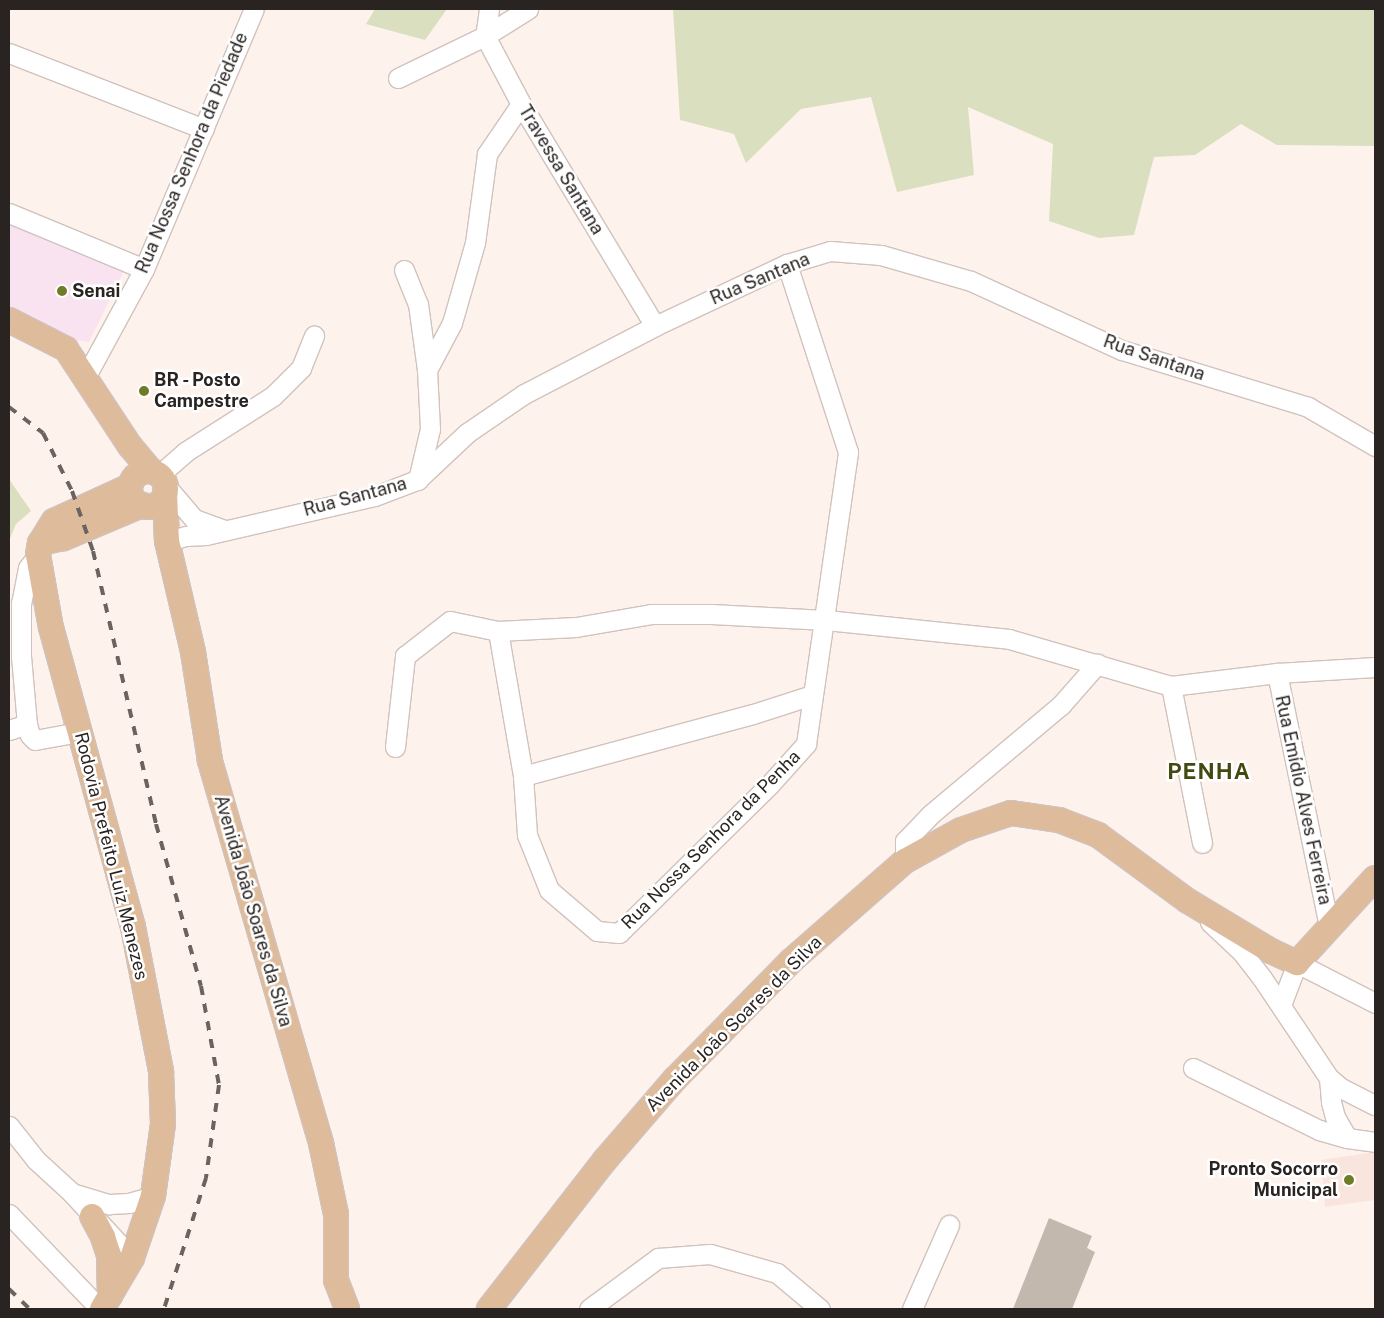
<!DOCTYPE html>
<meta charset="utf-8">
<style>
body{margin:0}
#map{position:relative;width:1384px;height:1318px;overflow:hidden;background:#fef2ed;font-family:"Public Sans",sans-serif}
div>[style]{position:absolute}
.built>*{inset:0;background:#f9e5de}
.education>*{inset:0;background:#f9e3f1}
.green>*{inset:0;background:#dadfbf}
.building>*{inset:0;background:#c2b8ad}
.roads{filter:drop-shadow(1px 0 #d1c2bd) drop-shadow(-1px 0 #d1c2bd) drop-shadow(0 1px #d1c2bd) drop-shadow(0 -1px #d1c2bd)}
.minor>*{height:19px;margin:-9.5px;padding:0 9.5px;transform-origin:9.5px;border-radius:9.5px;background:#fff}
.major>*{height:24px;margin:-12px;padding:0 12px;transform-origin:12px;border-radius:12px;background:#ddbb9b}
.major>.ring{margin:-12px;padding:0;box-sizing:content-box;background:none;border:24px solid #ddbb9b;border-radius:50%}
.rail>*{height:4px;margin-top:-2px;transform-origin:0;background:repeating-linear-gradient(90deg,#6a6360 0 9px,transparent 0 18px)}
.dots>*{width:14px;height:14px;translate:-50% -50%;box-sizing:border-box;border:2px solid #fff;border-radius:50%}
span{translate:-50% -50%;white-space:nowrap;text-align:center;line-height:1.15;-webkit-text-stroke:5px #fff;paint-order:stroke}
.street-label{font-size:18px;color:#292422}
.poi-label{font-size:18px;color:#292422;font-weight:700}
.left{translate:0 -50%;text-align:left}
.right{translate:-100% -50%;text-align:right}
.district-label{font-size:22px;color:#424a10;font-weight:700;letter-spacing:1px}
.frame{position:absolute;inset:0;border:10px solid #292422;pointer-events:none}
</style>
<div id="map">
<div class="built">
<div style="clip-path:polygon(1375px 1152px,1375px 1200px,1325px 1207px,1321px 1160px)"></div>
</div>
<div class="education">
<div style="clip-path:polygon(9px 222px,124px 271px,89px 342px,65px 339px,9px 310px)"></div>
</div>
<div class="green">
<div style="clip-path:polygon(375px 9px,447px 9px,425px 40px,366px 24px)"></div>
<div style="clip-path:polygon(673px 9px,1375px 9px,1375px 146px,1277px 145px,1241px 124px,1195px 155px,1154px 157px,1134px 235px,1099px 238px,1049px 221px,1053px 144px,968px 107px,974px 175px,897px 192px,871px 97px,801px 109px,746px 163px,734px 134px,680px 120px)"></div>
<div style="clip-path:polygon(9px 479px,31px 511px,16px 524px,9px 541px)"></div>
</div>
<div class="building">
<div style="clip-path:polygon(1049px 1218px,1092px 1236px,1087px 1248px,1095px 1252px,1072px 1309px,1013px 1309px)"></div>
</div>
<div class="roads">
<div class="minor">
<div style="left:489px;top:9px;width:27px;rotate:98deg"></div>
<div style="left:485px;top:36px;width:77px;rotate:62.1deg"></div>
<div style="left:521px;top:104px;width:259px;rotate:58.9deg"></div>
<div style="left:9px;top:53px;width:209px;rotate:21.3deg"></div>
<div style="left:398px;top:78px;width:97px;rotate:-25.8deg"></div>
<div style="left:485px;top:36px;width:51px;rotate:-32.1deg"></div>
<div style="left:9px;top:213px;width:146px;rotate:22.5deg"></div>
<div style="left:404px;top:270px;width:37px;rotate:68deg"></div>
<div style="left:418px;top:304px;width:67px;rotate:82.2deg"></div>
<div style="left:86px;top:376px;width:122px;rotate:-61.5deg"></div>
<div style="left:144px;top:269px;width:282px;rotate:-67.1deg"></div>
<div style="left:159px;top:475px;width:35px;rotate:-41deg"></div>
<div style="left:185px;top:452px;width:104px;rotate:-32.5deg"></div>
<div style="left:273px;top:396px;width:40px;rotate:-45deg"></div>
<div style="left:301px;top:368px;width:35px;rotate:-68deg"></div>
<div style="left:418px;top:480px;width:52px;rotate:-76.8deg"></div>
<div style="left:430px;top:429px;width:59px;rotate:-92.9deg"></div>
<div style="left:427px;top:370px;width:53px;rotate:-62deg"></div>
<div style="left:452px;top:323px;width:83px;rotate:-74deg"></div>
<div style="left:475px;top:243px;width:90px;rotate:-82.3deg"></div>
<div style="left:487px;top:154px;width:60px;rotate:-55.8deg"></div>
<div style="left:165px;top:485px;width:45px;rotate:49.5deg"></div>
<div style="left:194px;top:519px;width:33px;rotate:20deg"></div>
<div style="left:167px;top:541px;width:20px;rotate:-15deg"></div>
<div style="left:186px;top:536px;width:20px;rotate:-3deg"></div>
<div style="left:206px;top:535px;width:173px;rotate:-13deg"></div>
<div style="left:375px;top:496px;width:45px;rotate:-20.9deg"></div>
<div style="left:417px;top:480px;width:69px;rotate:-43.2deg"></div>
<div style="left:467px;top:433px;width:69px;rotate:-34.4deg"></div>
<div style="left:524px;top:394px;width:148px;rotate:-27.4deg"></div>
<div style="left:655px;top:326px;width:146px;rotate:-25.2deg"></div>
<div style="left:787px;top:264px;width:45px;rotate:-16.8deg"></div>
<div style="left:830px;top:251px;width:51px;rotate:4.5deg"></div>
<div style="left:881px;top:255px;width:94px;rotate:16.1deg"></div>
<div style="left:971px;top:281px;width:166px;rotate:24.6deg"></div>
<div style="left:1122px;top:350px;width:195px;rotate:17deg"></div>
<div style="left:1308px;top:407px;width:78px;rotate:30.2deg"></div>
<div style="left:38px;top:555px;width:16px;rotate:128deg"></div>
<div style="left:28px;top:568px;width:36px;rotate:101deg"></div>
<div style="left:21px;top:603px;width:53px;rotate:90deg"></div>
<div style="left:21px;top:656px;width:68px;rotate:85deg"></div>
<div style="left:27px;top:724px;width:11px;rotate:75deg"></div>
<div style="left:30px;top:735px;width:7px;rotate:45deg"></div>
<div style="left:35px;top:740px;width:45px;rotate:-10.3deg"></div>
<div style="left:498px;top:631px;width:147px;rotate:80.2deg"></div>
<div style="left:523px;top:776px;width:59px;rotate:86.1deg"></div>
<div style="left:527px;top:835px;width:59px;rotate:68.2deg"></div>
<div style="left:549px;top:890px;width:63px;rotate:40.5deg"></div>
<div style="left:597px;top:931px;width:22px;rotate:5deg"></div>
<div style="left:619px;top:933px;width:212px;rotate:-44.6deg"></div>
<div style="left:770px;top:784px;width:54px;rotate:-48deg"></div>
<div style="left:806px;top:744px;width:295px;rotate:-81.8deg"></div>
<div style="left:848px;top:452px;width:198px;rotate:-108deg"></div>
<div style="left:1277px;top:673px;width:259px;rotate:78.4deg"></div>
<div style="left:1171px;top:686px;width:160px;rotate:78.8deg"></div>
<div style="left:9px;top:730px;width:19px;rotate:-18deg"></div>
<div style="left:395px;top:747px;width:92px;rotate:-83.7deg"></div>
<div style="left:405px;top:656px;width:57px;rotate:-37.9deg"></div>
<div style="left:450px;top:621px;width:49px;rotate:11.8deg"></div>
<div style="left:498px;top:631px;width:78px;rotate:-2.9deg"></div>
<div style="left:576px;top:627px;width:76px;rotate:-9.8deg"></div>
<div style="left:651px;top:614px;width:60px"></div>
<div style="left:711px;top:614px;width:115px;rotate:3deg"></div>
<div style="left:826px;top:620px;width:184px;rotate:5.9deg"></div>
<div style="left:1009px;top:639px;width:169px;rotate:16.2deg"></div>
<div style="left:1171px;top:686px;width:107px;rotate:-7deg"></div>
<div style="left:1277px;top:673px;width:98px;rotate:-3.5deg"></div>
<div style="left:523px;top:776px;width:238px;rotate:-15.1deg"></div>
<div style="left:753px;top:714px;width:62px;rotate:-17.9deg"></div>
<div style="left:905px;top:861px;width:20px;rotate:-90deg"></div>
<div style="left:905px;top:841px;width:37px;rotate:-46deg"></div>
<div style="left:931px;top:814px;width:170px;rotate:-40deg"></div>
<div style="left:1061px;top:705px;width:55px;rotate:-48.7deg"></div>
<div style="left:1210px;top:922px;width:42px;rotate:43.1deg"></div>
<div style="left:1241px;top:951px;width:34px;rotate:52deg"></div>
<div style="left:1262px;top:978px;width:120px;rotate:56.2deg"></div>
<div style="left:1329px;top:1078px;width:16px;rotate:40deg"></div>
<div style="left:1341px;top:1088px;width:38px;rotate:27deg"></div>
<div style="left:1281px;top:1005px;width:45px;rotate:-69.1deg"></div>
<div style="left:1297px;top:963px;width:88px;rotate:27.1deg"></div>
<div style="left:1193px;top:1068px;width:140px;rotate:26.2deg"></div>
<div style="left:1319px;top:1130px;width:29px;rotate:16deg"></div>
<div style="left:1347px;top:1138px;width:28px;rotate:8deg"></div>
<div style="left:1329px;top:1078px;width:24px;rotate:85deg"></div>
<div style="left:1331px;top:1102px;width:16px;rotate:75deg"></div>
<div style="left:1335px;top:1117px;width:24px;rotate:60deg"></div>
<div style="left:9px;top:1126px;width:43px;rotate:51.5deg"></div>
<div style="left:36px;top:1160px;width:47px;rotate:42.4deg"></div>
<div style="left:71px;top:1192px;width:90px;rotate:47.3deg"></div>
<div style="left:72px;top:1193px;width:39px;rotate:17deg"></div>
<div style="left:109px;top:1204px;width:20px;rotate:-3deg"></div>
<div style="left:129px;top:1203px;width:25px;rotate:-16deg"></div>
<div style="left:9px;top:1214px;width:132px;rotate:46.2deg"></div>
<div style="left:589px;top:1309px;width:86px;rotate:-36.5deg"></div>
<div style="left:658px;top:1258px;width:52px;rotate:-4.4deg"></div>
<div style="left:710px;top:1254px;width:70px;rotate:15.8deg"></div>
<div style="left:777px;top:1273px;width:56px;rotate:39.9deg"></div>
<div style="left:912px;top:1309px;width:92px;rotate:-66.2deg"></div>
</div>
<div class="major">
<div style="left:9px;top:320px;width:64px;rotate:27deg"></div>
<div style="left:66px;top:349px;width:116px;rotate:56.6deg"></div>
<div style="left:130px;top:446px;width:33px;rotate:50deg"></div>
<div class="ring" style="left:130px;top:471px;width:12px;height:12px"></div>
<div style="left:165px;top:492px;width:49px;rotate:87.7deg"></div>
<div style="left:167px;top:541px;width:114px;rotate:76.8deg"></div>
<div style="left:193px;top:652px;width:110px;rotate:81.1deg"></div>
<div style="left:210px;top:761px;width:398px;rotate:73.8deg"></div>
<div style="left:321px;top:1143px;width:73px;rotate:78.1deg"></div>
<div style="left:336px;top:1214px;width:66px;rotate:90deg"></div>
<div style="left:336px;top:1280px;width:31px;rotate:69deg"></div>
<div style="left:40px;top:543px;width:25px;rotate:-12deg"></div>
<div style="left:64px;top:538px;width:85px;rotate:-22.9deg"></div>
<div style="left:92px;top:1216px;width:24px;rotate:62deg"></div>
<div style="left:103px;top:1237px;width:19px;rotate:72deg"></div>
<div style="left:109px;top:1255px;width:41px;rotate:88.6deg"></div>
<div style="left:102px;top:1309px;width:59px;rotate:-59.5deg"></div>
<div style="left:132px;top:1258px;width:65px;rotate:-71.3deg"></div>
<div style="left:153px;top:1196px;width:73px;rotate:-82.1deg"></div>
<div style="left:163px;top:1124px;width:53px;rotate:-92.2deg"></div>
<div style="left:161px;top:1071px;width:147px;rotate:-101deg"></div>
<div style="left:133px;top:927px;width:310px;rotate:-105.3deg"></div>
<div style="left:51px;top:628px;width:74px;rotate:-100.1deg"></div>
<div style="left:38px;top:555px;width:12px;rotate:-81deg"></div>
<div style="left:40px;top:543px;width:26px;rotate:-58deg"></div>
<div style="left:54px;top:521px;width:84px;rotate:-24.7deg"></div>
<div style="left:489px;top:1309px;width:189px;rotate:-52.1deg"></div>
<div style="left:605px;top:1160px;width:107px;rotate:-49.2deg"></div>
<div style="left:675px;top:1079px;width:165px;rotate:-45.5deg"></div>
<div style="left:791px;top:961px;width:152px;rotate:-41.3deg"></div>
<div style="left:905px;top:861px;width:64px;rotate:-29deg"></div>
<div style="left:961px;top:830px;width:53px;rotate:-18.8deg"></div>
<div style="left:1011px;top:813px;width:49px;rotate:8.3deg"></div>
<div style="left:1059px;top:820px;width:42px;rotate:21deg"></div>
<div style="left:1098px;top:835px;width:112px;rotate:36.3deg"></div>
<div style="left:1188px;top:901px;width:97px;rotate:31.1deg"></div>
<div style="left:1271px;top:951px;width:29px;rotate:25deg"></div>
<div style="left:1297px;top:963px;width:115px;rotate:-47.5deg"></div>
</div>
</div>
<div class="rail">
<div style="left:9px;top:407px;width:43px;rotate:37.4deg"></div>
<div style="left:43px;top:433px;width:65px;rotate:63.4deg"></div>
<div style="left:72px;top:491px;width:64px;rotate:70.7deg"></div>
<div style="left:93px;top:551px;width:280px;rotate:77deg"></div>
<div style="left:156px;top:824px;width:168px;rotate:74.5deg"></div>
<div style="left:201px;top:986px;width:101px;rotate:79.7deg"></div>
<div style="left:219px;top:1085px;width:94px;rotate:98deg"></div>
<div style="left:206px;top:1178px;width:138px;rotate:107.8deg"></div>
<div style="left:9px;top:1289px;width:29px;rotate:44deg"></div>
</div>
<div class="dots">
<div style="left:62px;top:291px;background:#6e7b27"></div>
<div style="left:144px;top:391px;background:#6e7b27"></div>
<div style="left:1349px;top:1180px;background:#6e7b27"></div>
</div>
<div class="street-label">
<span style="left:192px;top:153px;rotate:-67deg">Rua Nossa Senhora da Piedade</span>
<span style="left:561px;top:170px;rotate:59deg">Travessa Santana</span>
<span style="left:760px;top:279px;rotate:-23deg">Rua Santana</span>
<span style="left:1154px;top:358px;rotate:19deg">Rua Santana</span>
<span style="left:355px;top:497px;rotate:-15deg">Rua Santana</span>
<span style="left:1303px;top:800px;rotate:78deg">Rua Emídio Alves Ferreira</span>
<span style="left:711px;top:840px;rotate:-45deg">Rua Nossa Senhora da Penha</span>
<span style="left:111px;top:856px;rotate:76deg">Rodovia Prefeito Luiz Menezes</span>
<span style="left:253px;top:911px;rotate:74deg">Avenida João Soares da Silva</span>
<span style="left:734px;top:1024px;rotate:-45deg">Avenida João Soares da Silva</span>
</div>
<div class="poi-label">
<span class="left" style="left:72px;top:291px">Senai</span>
<span class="left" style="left:154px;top:391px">BR - Posto<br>Campestre</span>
<span class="right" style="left:1338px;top:1180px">Pronto Socorro<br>Municipal</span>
</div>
<div class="district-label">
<span style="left:1209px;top:772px">PENHA</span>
</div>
<div class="frame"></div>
</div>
